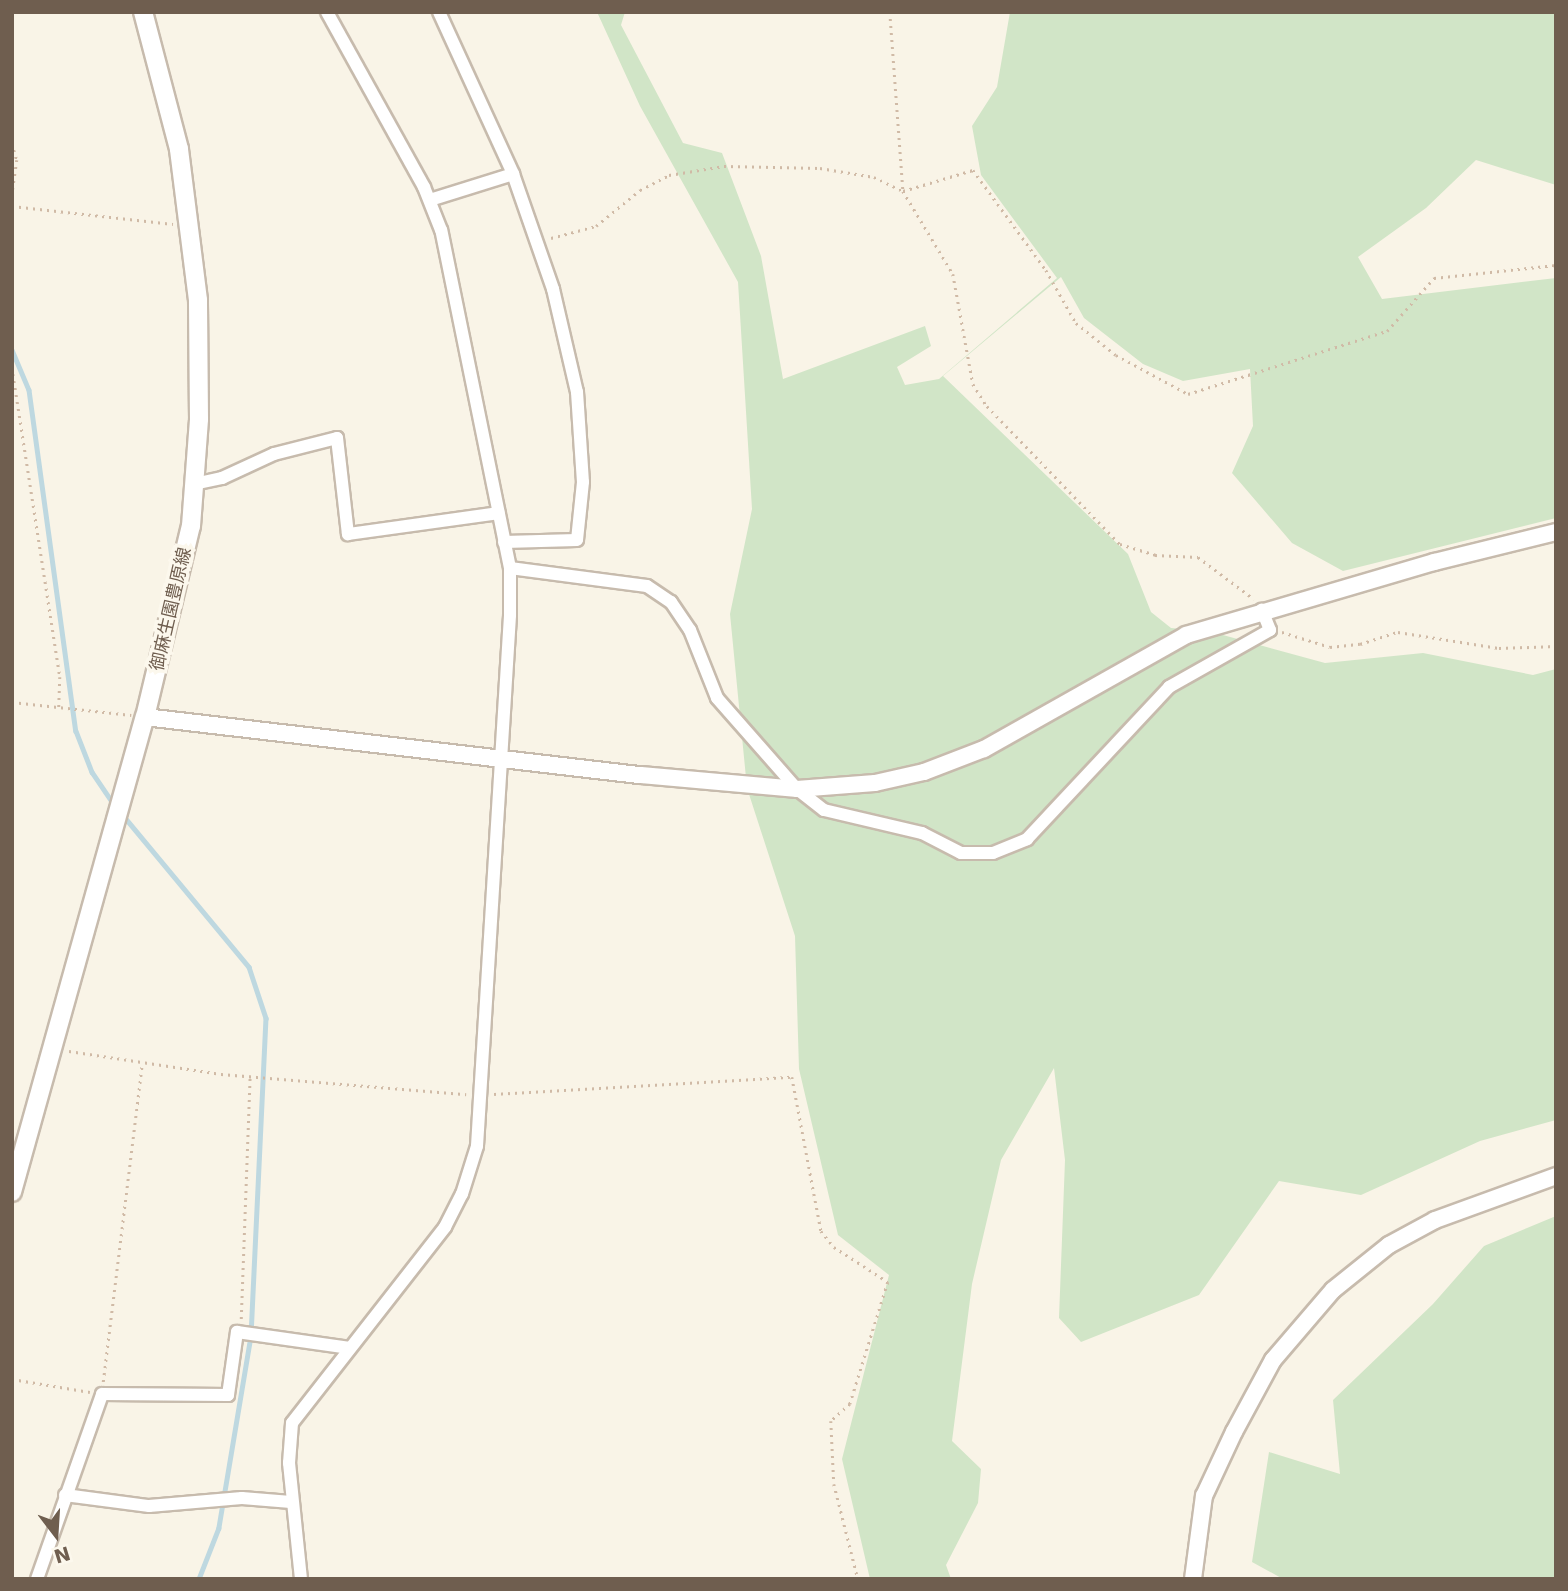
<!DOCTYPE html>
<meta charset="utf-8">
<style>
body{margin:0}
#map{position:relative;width:1568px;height:1591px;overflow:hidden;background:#f9f4e7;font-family:"DejaVu Sans","Noto Sans JP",sans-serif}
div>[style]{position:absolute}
.green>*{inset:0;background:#d1e5c7}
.stream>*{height:4.5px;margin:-2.25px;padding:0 2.25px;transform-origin:2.25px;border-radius:2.25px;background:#bed8e0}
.path>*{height:2.5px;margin-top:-1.25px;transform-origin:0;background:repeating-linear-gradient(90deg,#d0baa6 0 2px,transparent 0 7px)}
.roads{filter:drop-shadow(2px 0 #c7bbad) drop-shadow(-2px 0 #c7bbad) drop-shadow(0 2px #c7bbad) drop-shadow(0 -2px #c7bbad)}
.minor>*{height:12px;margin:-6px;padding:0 6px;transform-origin:6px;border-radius:6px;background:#fff}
.tertiary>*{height:16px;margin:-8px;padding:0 8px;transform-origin:8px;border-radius:8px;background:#fff}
.secondary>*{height:18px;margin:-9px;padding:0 9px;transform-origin:9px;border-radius:9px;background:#fff}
span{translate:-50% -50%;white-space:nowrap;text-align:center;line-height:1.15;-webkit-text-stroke:7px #fcf8ed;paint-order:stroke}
.street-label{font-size:18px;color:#6f5e4f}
.frame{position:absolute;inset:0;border:14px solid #6f5e4f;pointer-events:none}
.north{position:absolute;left:21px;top:1500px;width:70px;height:70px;-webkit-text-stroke:5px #fcf8ed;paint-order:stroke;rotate:163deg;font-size:19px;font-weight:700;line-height:28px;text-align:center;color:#6f5e4f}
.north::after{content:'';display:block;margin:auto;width:24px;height:32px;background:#6f5e4f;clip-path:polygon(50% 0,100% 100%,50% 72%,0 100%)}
</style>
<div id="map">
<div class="green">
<div style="clip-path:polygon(597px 12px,625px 12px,621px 25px,683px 143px,722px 153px,761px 256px,783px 379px,925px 326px,931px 346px,897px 367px,905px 385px,939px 379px,1057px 278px,981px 175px,972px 126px,997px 87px,1010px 12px,1556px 12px,1556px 185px,1476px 160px,1426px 208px,1358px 257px,1382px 299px,1556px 278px,1556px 518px,1343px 571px,1292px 543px,1232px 473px,1253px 426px,1250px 369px,1183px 381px,1143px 364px,1084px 318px,1061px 277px,943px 376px,1128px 554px,1151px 612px,1171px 628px,1212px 632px,1325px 663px,1423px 653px,1533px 675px,1556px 669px,1556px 1120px,1480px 1141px,1361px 1195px,1279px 1181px,1199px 1295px,1081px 1342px,1059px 1318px,1065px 1160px,1054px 1068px,1001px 1160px,972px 1284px,952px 1441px,981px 1469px,978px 1503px,946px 1565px,951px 1579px,870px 1579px,842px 1459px,889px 1275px,838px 1235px,799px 1069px,795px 936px,747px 788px,730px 614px,752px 509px,738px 282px,640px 106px)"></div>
<div style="clip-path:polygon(1556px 1216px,1556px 1579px,1283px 1579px,1252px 1562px,1269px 1452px,1340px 1474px,1333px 1400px,1433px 1304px,1484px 1246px)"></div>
</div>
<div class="stream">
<div style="left:12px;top:350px;width:43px;rotate:67deg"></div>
<div style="left:29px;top:390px;width:344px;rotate:82.2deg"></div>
<div style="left:76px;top:731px;width:44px;rotate:68.7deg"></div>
<div style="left:92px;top:772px;width:40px;rotate:56deg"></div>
<div style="left:122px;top:814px;width:199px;rotate:50.3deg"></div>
<div style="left:249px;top:967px;width:54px;rotate:71.6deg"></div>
<div style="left:266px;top:1018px;width:318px;rotate:92.7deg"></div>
<div style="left:251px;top:1336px;width:195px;rotate:99.5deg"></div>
<div style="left:219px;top:1528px;width:55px;rotate:111.4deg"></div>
</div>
<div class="path">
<div style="left:890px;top:12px;width:179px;rotate:85.8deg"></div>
<div style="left:903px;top:191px;width:97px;rotate:58.9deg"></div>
<div style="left:953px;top:274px;width:112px;rotate:79.7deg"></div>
<div style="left:973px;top:384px;width:26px;rotate:58deg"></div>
<div style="left:987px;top:406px;width:192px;rotate:46.1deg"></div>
<div style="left:1120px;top:544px;width:37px;rotate:17deg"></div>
<div style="left:1155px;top:555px;width:43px;rotate:2.7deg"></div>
<div style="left:1198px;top:557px;width:70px;rotate:36.9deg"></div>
<div style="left:12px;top:143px;width:18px;rotate:74deg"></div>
<div style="left:17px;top:160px;width:35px;rotate:98deg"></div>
<div style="left:12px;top:206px;width:162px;rotate:6.4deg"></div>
<div style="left:551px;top:238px;width:47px;rotate:-14.9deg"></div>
<div style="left:596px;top:226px;width:57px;rotate:-39.3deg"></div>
<div style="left:640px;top:190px;width:33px;rotate:-27deg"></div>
<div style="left:669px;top:175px;width:56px;rotate:-9.3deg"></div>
<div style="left:724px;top:166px;width:96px;rotate:1.2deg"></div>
<div style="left:820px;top:168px;width:55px;rotate:9.5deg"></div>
<div style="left:874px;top:177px;width:32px;rotate:26deg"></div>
<div style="left:903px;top:191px;width:73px;rotate:-16.7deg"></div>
<div style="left:973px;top:170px;width:124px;rotate:53.9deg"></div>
<div style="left:1046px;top:270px;width:61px;rotate:60.5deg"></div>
<div style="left:1076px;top:323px;width:51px;rotate:38.7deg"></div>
<div style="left:1116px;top:355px;width:82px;rotate:28.4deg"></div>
<div style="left:1188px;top:394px;width:209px;rotate:-17.6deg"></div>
<div style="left:1387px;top:331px;width:71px;rotate:-48.4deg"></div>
<div style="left:1434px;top:278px;width:123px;rotate:-6.1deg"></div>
<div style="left:12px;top:367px;width:314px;rotate:81.2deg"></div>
<div style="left:60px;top:677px;width:30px;rotate:92deg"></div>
<div style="left:1282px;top:632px;width:50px;rotate:17.4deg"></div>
<div style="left:1330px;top:647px;width:30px;rotate:-6deg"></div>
<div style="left:1360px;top:644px;width:40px;rotate:-18deg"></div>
<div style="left:1398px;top:632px;width:102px;rotate:9deg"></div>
<div style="left:1499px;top:648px;width:57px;rotate:-2deg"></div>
<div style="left:12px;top:702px;width:120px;rotate:6.2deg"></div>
<div style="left:69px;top:1051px;width:154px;rotate:8.6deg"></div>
<div style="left:221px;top:1074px;width:246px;rotate:4.7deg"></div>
<div style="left:494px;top:1094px;width:298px;rotate:-3.3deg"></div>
<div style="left:792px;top:1077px;width:157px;rotate:79.3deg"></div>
<div style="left:821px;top:1231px;width:21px;rotate:51deg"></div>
<div style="left:834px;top:1247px;width:64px;rotate:32.9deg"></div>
<div style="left:888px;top:1282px;width:128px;rotate:107.3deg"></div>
<div style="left:850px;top:1404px;width:25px;rotate:138deg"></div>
<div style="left:831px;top:1421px;width:63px;rotate:87.3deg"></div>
<div style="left:834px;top:1484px;width:98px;rotate:75.8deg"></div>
<div style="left:241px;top:1319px;width:242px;rotate:-87.9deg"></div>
<div style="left:12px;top:1379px;width:79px;rotate:9.5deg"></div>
<div style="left:103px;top:1382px;width:319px;rotate:-83deg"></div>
</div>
<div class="roads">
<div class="minor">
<div style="left:439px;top:12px;width:178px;rotate:65.4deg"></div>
<div style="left:513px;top:174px;width:122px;rotate:70.8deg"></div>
<div style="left:553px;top:289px;width:106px;rotate:76.9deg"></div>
<div style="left:577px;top:392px;width:90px;rotate:86.2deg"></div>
<div style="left:583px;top:482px;width:58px;rotate:95.9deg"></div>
<div style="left:577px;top:540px;width:73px;rotate:178.4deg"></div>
<div style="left:430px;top:200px;width:87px;rotate:-17.4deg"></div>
<div style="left:194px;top:484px;width:29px;rotate:-12deg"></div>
<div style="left:222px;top:478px;width:57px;rotate:-24.8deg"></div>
<div style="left:274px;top:454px;width:65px;rotate:-14.3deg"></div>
<div style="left:337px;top:438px;width:97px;rotate:83.5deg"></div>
<div style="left:348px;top:534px;width:152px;rotate:-7.9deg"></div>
<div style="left:510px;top:568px;width:138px;rotate:7.5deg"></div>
<div style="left:647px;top:586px;width:29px;rotate:34deg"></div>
<div style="left:671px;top:602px;width:34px;rotate:56deg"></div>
<div style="left:690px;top:630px;width:73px;rotate:68.3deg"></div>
<div style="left:717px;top:698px;width:121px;rotate:48.7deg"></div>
<div style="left:797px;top:789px;width:34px;rotate:38deg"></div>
<div style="left:824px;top:810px;width:101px;rotate:13.2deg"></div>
<div style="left:922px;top:833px;width:44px;rotate:27.1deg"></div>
<div style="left:961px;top:853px;width:32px"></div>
<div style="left:993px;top:853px;width:37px;rotate:-22deg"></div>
<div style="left:1027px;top:839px;width:208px;rotate:-46.9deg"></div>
<div style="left:1169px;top:687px;width:116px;rotate:-29.4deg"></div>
<div style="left:1270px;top:630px;width:22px;rotate:-112deg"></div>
<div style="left:65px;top:1495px;width:85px;rotate:7.5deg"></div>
<div style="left:149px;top:1506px;width:93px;rotate:-4.9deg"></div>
<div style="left:242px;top:1498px;width:49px;rotate:4.7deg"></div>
<div style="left:37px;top:1579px;width:196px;rotate:-70.6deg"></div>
<div style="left:102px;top:1394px;width:126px;rotate:0.5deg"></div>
<div style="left:228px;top:1395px;width:64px;rotate:-81.9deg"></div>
<div style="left:237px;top:1332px;width:114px;rotate:8.1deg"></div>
<div style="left:301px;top:1579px;width:117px;rotate:-95.9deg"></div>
<div style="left:289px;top:1463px;width:40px;rotate:-85.7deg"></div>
<div style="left:292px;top:1423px;width:249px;rotate:-52deg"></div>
<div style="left:445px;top:1227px;width:37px;rotate:-63deg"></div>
<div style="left:462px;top:1194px;width:50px;rotate:-72.6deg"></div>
<div style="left:477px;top:1146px;width:532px;rotate:-86.44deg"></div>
<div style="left:510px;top:615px;width:47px;rotate:-90deg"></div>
<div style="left:510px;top:568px;width:345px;rotate:-101.5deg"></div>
<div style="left:441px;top:230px;width:46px;rotate:-111.6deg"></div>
<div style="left:424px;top:187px;width:200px;rotate:-119deg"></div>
</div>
<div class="tertiary">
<div style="left:145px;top:717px;width:499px;rotate:6.7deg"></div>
<div style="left:641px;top:775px;width:157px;rotate:5.1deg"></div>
<div style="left:797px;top:789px;width:78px;rotate:-4.4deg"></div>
<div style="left:875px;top:783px;width:50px;rotate:-12.7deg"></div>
<div style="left:924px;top:772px;width:64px;rotate:-21deg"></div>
<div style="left:984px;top:749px;width:232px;rotate:-29.4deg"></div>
<div style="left:1186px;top:635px;width:259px;rotate:-16.4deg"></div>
<div style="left:1434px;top:562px;width:126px;rotate:-13.8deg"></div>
<div style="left:1193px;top:1579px;width:84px;rotate:-82.5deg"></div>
<div style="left:1204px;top:1496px;width:71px;rotate:-64.9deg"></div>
<div style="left:1234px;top:1432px;width:82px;rotate:-61.6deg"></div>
<div style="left:1273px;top:1360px;width:92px;rotate:-49.4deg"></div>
<div style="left:1333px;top:1290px;width:72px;rotate:-38.8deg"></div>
<div style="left:1389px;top:1245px;width:52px;rotate:-28.5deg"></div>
<div style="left:1435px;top:1220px;width:129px;rotate:-20deg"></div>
</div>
<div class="secondary">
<div style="left:12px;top:1192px;width:493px;rotate:-74.4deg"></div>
<div style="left:145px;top:717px;width:196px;rotate:-76.5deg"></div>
<div style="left:191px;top:526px;width:107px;rotate:-85.7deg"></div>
<div style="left:199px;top:419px;width:119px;rotate:-90.5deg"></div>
<div style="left:198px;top:300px;width:152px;rotate:-97.2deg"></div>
<div style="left:179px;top:149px;width:142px;rotate:-104.7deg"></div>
</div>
</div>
<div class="street-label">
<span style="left:171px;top:609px;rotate:-77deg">御麻生園豊原線</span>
</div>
<div class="frame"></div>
<div class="north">N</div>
</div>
